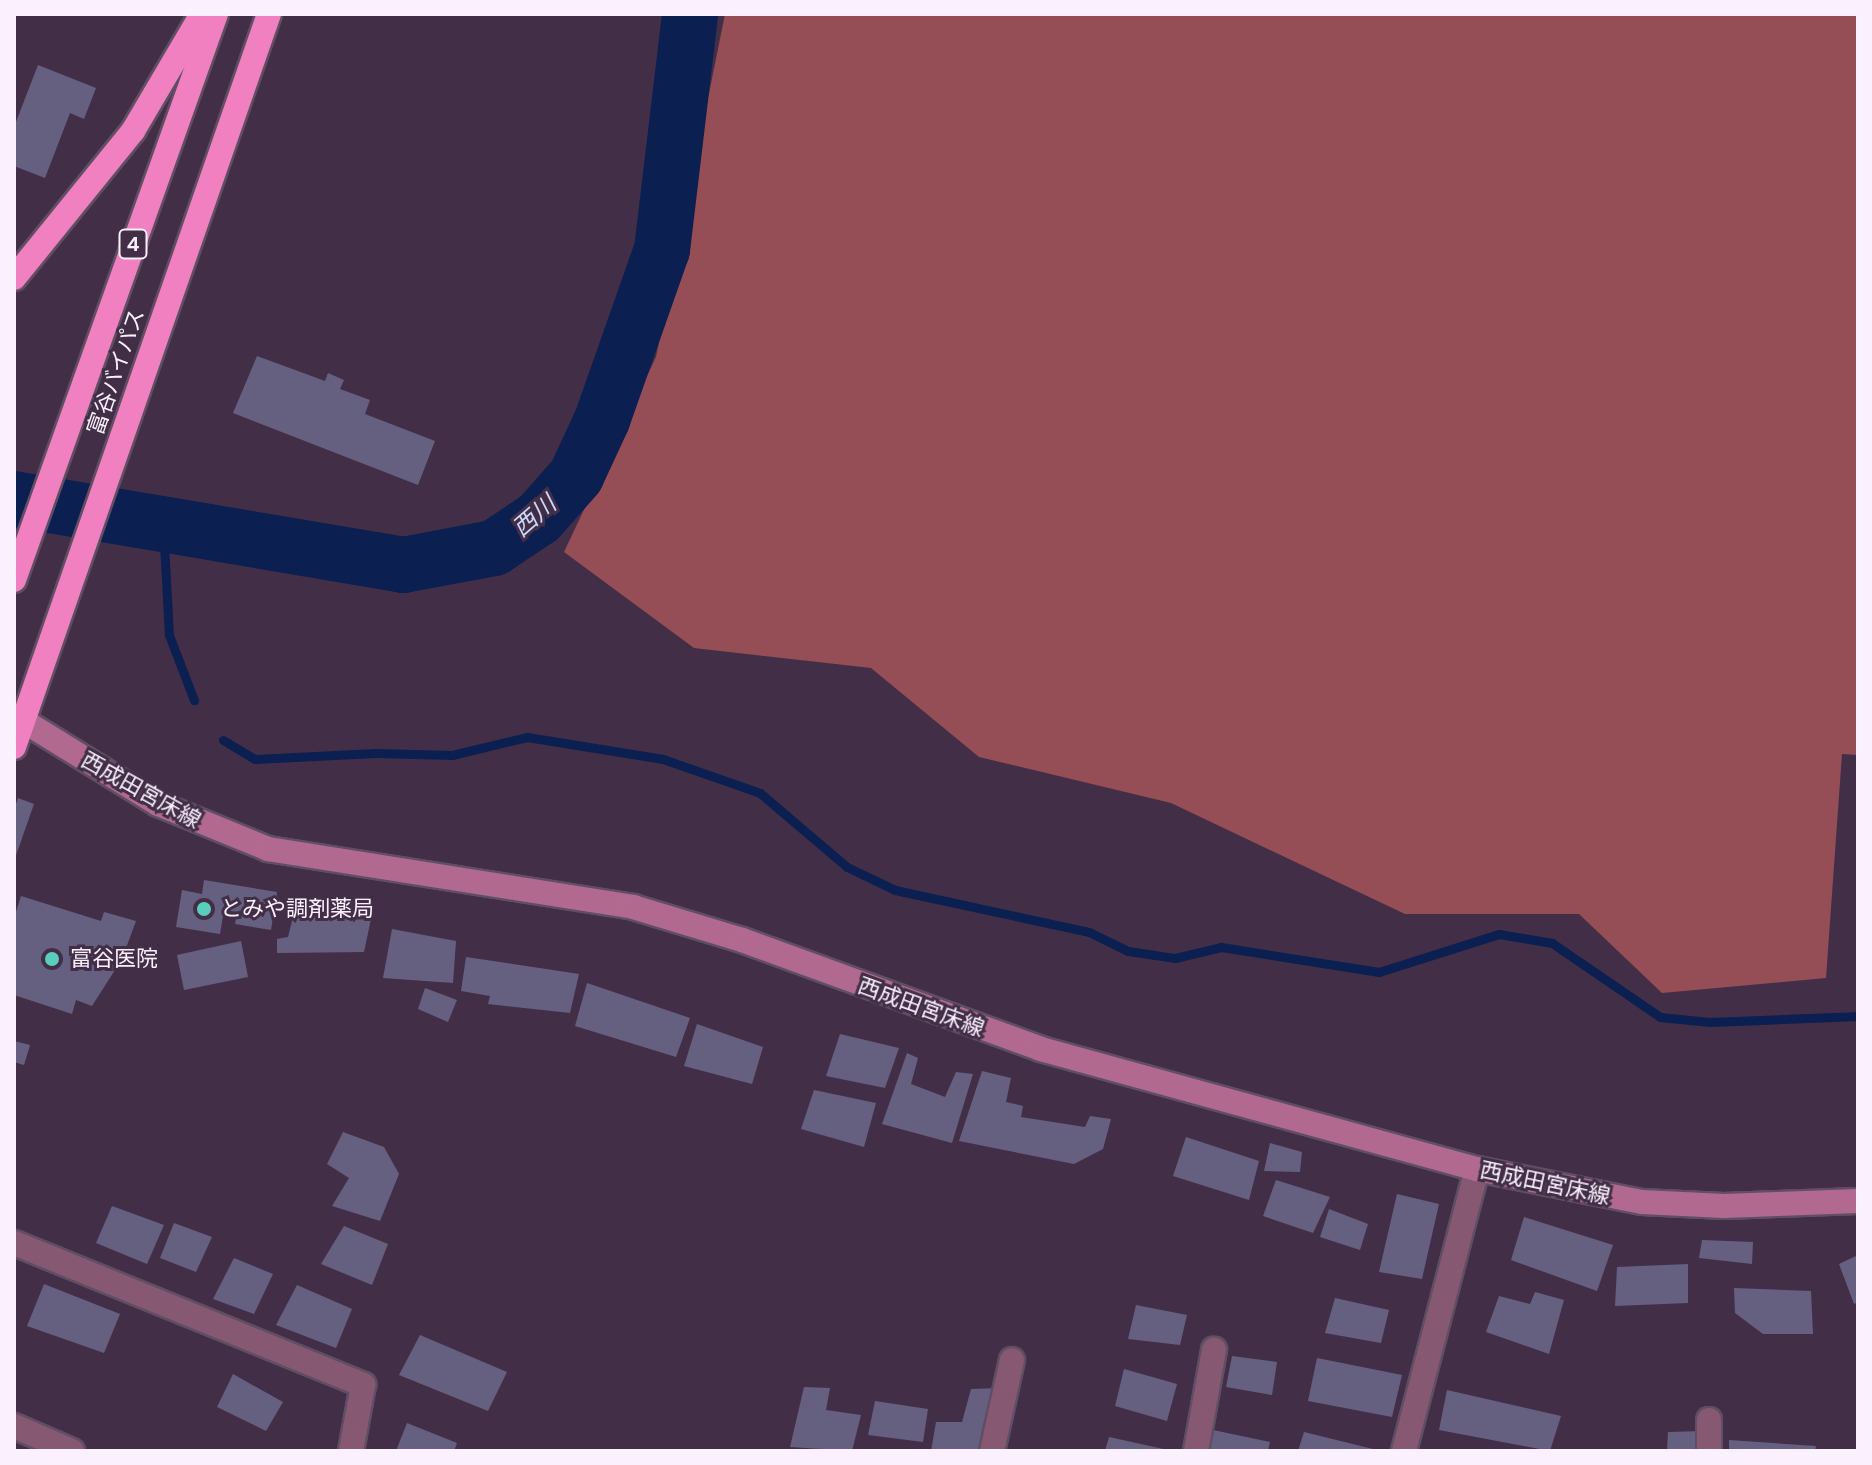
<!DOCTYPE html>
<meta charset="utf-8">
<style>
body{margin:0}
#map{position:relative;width:1872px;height:1465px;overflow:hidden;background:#422f47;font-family:"DM Sans","Noto Sans JP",sans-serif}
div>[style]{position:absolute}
.forest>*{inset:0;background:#954e55}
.stream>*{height:9px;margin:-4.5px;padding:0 4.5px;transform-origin:4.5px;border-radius:4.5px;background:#0b1f51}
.river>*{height:56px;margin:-28px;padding:0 28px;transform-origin:28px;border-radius:28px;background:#0b1f51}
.building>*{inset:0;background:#656080}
.roads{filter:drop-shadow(2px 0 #604e64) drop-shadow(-2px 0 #604e64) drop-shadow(0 2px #604e64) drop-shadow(0 -2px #604e64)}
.street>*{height:24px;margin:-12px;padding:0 12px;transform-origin:12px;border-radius:12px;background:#875871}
.secondary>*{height:24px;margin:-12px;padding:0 12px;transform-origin:12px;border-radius:12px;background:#b26990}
.highway>*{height:24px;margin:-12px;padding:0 12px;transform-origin:12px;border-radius:12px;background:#f080bf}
.dots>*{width:22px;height:22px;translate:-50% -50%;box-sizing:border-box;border:4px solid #422f47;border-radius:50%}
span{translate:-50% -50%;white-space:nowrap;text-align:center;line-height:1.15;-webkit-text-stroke:6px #422f47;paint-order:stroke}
.shield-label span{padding:2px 6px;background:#422f47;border:2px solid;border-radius:6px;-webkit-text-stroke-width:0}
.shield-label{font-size:20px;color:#fbf1fe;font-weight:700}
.street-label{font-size:22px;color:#fbf1fe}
.poi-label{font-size:22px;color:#fbf1fe}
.left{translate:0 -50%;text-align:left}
.water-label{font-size:24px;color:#c9dafc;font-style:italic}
.frame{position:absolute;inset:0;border:16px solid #fbf1fe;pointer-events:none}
</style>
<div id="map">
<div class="forest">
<div style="clip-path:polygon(725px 14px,1858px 14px,1858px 755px,1842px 754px,1826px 978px,1662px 993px,1579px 914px,1405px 914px,1171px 803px,979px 757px,871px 668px,694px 648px,564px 552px,656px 357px)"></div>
</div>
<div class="stream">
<div style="left:163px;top:525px;width:110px;rotate:86.9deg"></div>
<div style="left:169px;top:635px;width:70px;rotate:69deg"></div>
<div style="left:223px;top:740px;width:37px;rotate:31deg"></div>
<div style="left:255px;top:759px;width:120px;rotate:-2.9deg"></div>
<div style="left:375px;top:753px;width:77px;rotate:1.5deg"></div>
<div style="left:452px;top:755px;width:77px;rotate:-13.5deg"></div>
<div style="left:527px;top:737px;width:138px;rotate:9.2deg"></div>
<div style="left:663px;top:759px;width:103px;rotate:19.3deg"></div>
<div style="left:760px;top:793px;width:114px;rotate:40.4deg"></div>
<div style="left:847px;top:867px;width:53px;rotate:25.6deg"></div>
<div style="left:895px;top:890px;width:198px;rotate:12.2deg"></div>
<div style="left:1089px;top:932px;width:43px;rotate:26deg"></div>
<div style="left:1128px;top:951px;width:48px;rotate:8.5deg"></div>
<div style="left:1175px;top:958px;width:47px;rotate:-13.4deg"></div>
<div style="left:1221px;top:947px;width:160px;rotate:9deg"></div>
<div style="left:1379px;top:972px;width:126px;rotate:-17.6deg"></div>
<div style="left:1499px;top:934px;width:54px;rotate:9.6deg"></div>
<div style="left:1552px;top:943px;width:131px;rotate:34.4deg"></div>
<div style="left:1660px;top:1017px;width:50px;rotate:5.7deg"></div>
<div style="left:1710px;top:1022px;width:148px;rotate:-2.3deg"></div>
</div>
<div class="river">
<div style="left:14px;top:499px;width:395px;rotate:9.6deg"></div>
<div style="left:403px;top:565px;width:93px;rotate:-10.6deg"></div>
<div style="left:494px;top:548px;width:54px;rotate:-33.7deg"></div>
<div style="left:539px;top:518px;width:56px;rotate:-48.6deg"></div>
<div style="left:576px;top:476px;width:62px;rotate:-65.1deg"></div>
<div style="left:602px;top:420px;width:180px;rotate:-70.6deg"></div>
<div style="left:662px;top:250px;width:238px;rotate:-83.2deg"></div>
</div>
<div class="building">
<div style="clip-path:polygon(38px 65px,96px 88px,84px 119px,70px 113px,45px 178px,14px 166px,14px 127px)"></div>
<div style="clip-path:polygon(257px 356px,325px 381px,328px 373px,344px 380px,340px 389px,370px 400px,365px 414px,435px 441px,418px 485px,233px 413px)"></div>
<div style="clip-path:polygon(18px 798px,34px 804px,14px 861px,14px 810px)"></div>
<div style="clip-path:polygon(204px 880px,277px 892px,271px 930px,235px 924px,237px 912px,224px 910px,220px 934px,176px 927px,182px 890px,202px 894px)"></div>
<div style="clip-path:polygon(21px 896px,101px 921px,104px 912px,136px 921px,122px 959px,92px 1006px,76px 1000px,72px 1014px,14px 995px,14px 918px)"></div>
<div style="clip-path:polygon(293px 917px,371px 919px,364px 952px,277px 953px,277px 939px,288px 937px)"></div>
<div style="clip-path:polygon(392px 929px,456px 941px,453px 983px,383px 978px)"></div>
<div style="clip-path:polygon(241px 941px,248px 977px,184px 990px,177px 955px)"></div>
<div style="clip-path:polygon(466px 957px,579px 974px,570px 1013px,488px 1004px,490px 996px,461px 991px)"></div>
<div style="clip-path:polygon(587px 983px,690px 1018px,676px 1057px,575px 1026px)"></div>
<div style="clip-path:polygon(425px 988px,457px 1000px,448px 1022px,418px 1009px)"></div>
<div style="clip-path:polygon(697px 1024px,763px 1047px,752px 1084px,684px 1066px)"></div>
<div style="clip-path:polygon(840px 1034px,899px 1048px,885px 1088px,826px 1076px)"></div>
<div style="clip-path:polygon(14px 1041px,30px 1045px,24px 1065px,14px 1062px)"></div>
<div style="clip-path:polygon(907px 1053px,918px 1058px,911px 1084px,945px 1097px,956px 1072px,973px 1074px,952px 1143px,882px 1124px)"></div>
<div style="clip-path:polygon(982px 1071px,1011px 1078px,1006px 1102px,1023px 1106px,1021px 1117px,1085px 1127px,1090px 1116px,1111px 1119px,1103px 1149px,1074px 1164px,959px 1141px)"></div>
<div style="clip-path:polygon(814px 1090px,876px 1103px,864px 1147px,801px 1129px)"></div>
<div style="clip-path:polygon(343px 1132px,384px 1147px,399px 1174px,380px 1221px,332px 1206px,349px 1178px,327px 1164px)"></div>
<div style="clip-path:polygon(1186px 1137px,1259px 1161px,1249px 1200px,1173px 1176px)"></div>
<div style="clip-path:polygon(1270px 1143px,1302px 1152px,1300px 1172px,1264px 1171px)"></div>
<div style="clip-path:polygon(1276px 1180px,1330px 1197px,1313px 1233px,1263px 1216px)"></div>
<div style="clip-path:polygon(1397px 1194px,1439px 1204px,1422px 1279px,1379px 1272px)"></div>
<div style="clip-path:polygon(112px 1206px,164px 1225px,147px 1264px,96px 1243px)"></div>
<div style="clip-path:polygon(1329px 1209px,1368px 1224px,1360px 1250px,1320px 1237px)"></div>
<div style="clip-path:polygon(1524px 1217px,1613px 1245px,1597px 1291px,1511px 1260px)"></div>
<div style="clip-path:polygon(174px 1223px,212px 1237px,196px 1272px,160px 1258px)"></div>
<div style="clip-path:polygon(344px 1226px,388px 1244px,372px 1285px,321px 1264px)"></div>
<div style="clip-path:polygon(1702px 1240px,1753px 1242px,1752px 1264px,1699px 1258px)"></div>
<div style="clip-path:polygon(1858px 1255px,1858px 1302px,1854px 1304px,1839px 1264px)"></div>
<div style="clip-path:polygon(234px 1258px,273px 1274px,254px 1314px,213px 1299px)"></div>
<div style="clip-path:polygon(1688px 1264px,1688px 1303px,1615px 1306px,1617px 1267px)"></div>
<div style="clip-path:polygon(44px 1284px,120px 1314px,104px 1353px,27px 1326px)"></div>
<div style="clip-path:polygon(297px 1285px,352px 1309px,336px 1348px,276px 1325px)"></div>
<div style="clip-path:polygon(1734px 1288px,1811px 1291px,1813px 1334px,1763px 1334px,1735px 1313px)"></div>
<div style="clip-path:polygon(1535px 1292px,1564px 1300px,1549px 1354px,1486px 1332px,1499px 1296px,1530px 1304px)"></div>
<div style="clip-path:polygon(1335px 1298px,1389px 1310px,1381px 1343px,1325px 1333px)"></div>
<div style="clip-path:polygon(1136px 1305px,1187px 1315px,1180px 1345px,1128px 1339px)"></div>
<div style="clip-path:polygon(420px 1335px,507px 1372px,488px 1411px,399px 1375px)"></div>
<div style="clip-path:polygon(1232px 1356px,1277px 1362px,1272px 1395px,1226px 1387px)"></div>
<div style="clip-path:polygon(1317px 1358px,1402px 1375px,1392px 1417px,1308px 1401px)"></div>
<div style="clip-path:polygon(1124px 1369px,1177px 1384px,1167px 1421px,1115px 1406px)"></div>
<div style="clip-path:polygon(233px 1374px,283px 1402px,266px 1431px,217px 1407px)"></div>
<div style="clip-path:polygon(804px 1387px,830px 1388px,826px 1410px,861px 1415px,852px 1451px,790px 1447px)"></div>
<div style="clip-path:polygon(999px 1388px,983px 1451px,931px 1451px,936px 1422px,962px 1422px,971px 1389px)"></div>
<div style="clip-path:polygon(1447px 1390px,1561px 1416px,1550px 1451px,1439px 1430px)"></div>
<div style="clip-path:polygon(875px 1401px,928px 1409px,923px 1442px,868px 1435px)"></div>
<div style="clip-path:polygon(407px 1423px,457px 1443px,454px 1451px,396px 1451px)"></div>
<div style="clip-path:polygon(1213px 1430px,1270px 1442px,1268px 1451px,1209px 1451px)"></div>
<div style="clip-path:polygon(1704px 1431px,1702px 1451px,1667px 1451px,1668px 1432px)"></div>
<div style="clip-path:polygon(1304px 1432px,1377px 1450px,1377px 1451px,1298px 1451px)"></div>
<div style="clip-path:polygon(1109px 1437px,1168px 1450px,1168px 1451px,1105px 1451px)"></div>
<div style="clip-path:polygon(1729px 1440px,1816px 1446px,1815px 1451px,1729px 1451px)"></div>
</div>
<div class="roads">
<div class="street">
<div style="left:14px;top:1243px;width:377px;rotate:22.1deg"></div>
<div style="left:363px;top:1385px;width:67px;rotate:100.3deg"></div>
<div style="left:14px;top:1426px;width:63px;rotate:23.3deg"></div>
<div style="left:992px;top:1451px;width:93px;rotate:-77.6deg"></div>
<div style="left:1196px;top:1451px;width:103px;rotate:-79.9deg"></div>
<div style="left:1404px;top:1451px;width:291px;rotate:-75.5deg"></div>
<div style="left:1709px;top:1451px;width:31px;rotate:-90deg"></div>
</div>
<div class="secondary">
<div style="left:14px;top:715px;width:169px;rotate:31.7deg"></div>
<div style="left:158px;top:804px;width:119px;rotate:22.2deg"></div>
<div style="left:268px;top:849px;width:370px;rotate:9deg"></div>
<div style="left:633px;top:907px;width:114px;rotate:16.8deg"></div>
<div style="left:742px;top:940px;width:318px;rotate:20deg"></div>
<div style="left:1041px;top:1049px;width:452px;rotate:15.4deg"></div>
<div style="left:1477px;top:1169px;width:168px;rotate:11.3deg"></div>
<div style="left:1642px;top:1202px;width:82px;rotate:2.8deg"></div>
<div style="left:1724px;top:1206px;width:134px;rotate:-2.1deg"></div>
</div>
<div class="highway">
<div style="left:14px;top:278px;width:189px;rotate:-51deg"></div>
<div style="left:133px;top:131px;width:136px;rotate:-59.5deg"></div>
<div style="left:14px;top:580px;width:601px;rotate:-70.36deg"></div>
<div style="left:14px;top:747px;width:776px;rotate:-70.82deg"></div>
</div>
</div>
<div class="dots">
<div style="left:204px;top:909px;background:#5acebc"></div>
<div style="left:52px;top:959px;background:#5acebc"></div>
</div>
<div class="shield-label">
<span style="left:133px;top:244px">4</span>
</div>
<div class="street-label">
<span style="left:116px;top:372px;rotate:-71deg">富谷バイパス</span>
<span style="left:141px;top:790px;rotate:29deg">西成田宮床線</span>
<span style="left:921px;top:1007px;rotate:20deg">西成田宮床線</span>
<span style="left:1545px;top:1183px;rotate:12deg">西成田宮床線</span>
</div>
<div class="poi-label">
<span class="left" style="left:220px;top:909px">とみや調剤薬局</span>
<span class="left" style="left:70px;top:959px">富谷医院</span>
</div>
<div class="water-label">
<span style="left:534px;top:516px;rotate:-41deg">西川</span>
</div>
<div class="frame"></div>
</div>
